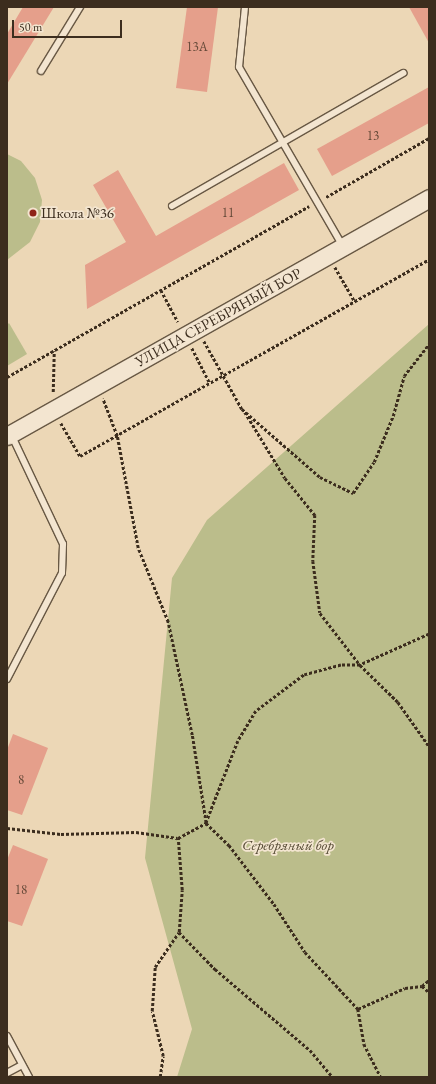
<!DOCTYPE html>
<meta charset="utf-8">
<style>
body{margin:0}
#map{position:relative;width:436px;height:1084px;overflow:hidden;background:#ecd7b6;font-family:"EB Garamond",serif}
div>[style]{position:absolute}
.green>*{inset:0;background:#bbbd8b}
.building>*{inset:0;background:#e59f8b}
.path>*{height:2.5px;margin-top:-1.25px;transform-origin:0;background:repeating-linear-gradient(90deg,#3c2d1e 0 3px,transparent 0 5px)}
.roads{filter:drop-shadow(1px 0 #685844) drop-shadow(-1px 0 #685844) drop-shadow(0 1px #685844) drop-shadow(0 -1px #685844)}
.lane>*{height:6px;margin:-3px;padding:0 3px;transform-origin:3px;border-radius:3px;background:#f3e5d0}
.secondary>*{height:17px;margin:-8.5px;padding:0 8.5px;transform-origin:8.5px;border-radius:8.5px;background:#f3e5d0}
.dots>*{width:11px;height:11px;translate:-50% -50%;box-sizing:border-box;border:2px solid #f3e5d0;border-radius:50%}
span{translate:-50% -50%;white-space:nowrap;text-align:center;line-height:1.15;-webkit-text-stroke:3.5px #f3e5d0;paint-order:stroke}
.number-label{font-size:13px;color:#664a39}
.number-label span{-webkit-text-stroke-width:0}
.poi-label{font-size:15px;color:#3c2d1e}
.left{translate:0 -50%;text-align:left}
.street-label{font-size:15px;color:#3c2d1e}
.park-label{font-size:15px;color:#554a34;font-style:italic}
.frame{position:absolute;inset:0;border:8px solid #3c2d1e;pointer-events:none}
.scale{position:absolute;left:12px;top:20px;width:110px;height:18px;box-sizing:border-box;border:2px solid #3c2d1e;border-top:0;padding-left:5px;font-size:12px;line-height:14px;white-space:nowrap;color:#3c2d1e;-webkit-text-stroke:3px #f3e5d0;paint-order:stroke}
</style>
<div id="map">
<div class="green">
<div style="clip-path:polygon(7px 154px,21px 161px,35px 178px,42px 200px,40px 222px,30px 242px,7px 260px)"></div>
<div style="clip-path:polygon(9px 323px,27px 354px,7px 366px,7px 325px)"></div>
<div style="clip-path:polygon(429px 324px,429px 1077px,177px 1077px,192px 1029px,145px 858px,172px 578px,207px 520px)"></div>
</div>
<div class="building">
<div style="clip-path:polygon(23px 7px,54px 7px,7px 84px,7px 34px)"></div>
<div style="clip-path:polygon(187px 7px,218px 7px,207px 92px,176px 88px)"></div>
<div style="clip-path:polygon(409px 7px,429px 7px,429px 43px)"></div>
<div style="clip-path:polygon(429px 87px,429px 123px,332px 176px,317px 149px)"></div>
<div style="clip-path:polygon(284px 163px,299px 190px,87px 309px,85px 265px,126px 242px,93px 185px,118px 170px,156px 236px)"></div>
<div style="clip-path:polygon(13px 734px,48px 748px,22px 815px,7px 810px,7px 750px)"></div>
<div style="clip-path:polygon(13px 845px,48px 859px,22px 926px,7px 921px,7px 860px)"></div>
</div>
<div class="path">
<div style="left:326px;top:197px;width:119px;rotate:-29.8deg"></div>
<div style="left:335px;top:267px;width:39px;rotate:60deg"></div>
<div style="left:161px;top:290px;width:36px;rotate:62deg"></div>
<div style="left:204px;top:341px;width:78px;rotate:60.8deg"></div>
<div style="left:242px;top:409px;width:103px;rotate:41.1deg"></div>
<div style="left:320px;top:477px;width:37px;rotate:26deg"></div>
<div style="left:353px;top:493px;width:37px;rotate:-56deg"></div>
<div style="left:374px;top:462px;width:50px;rotate:-67.6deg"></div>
<div style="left:393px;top:416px;width:41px;rotate:-74.6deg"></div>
<div style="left:404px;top:376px;width:41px;rotate:-52deg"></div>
<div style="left:192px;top:348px;width:39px;rotate:63deg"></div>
<div style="left:7px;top:377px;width:347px;rotate:-29.5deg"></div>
<div style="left:53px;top:392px;width:41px;rotate:-88.6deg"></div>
<div style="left:245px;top:412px;width:77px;rotate:58.8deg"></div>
<div style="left:285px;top:478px;width:48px;rotate:51deg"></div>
<div style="left:315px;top:515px;width:46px;rotate:92.5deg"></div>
<div style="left:313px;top:561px;width:52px;rotate:82.3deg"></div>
<div style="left:320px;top:613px;width:66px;rotate:52.4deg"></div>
<div style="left:360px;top:665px;width:53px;rotate:44.2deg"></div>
<div style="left:398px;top:702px;width:54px;rotate:54.8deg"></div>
<div style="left:61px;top:423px;width:38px;rotate:60deg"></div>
<div style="left:80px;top:456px;width:401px;rotate:-29.4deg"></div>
<div style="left:429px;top:634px;width:76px;rotate:155.8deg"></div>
<div style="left:360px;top:665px;width:19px;rotate:180deg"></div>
<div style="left:341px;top:665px;width:38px;rotate:165deg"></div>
<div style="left:304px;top:675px;width:60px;rotate:143.1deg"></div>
<div style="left:256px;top:711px;width:35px;rotate:121deg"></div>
<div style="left:238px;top:741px;width:88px;rotate:111.3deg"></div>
<div style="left:206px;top:823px;width:32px;rotate:44deg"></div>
<div style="left:229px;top:845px;width:74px;rotate:52.7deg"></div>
<div style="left:274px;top:904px;width:57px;rotate:57.1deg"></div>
<div style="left:305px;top:952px;width:78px;rotate:47.1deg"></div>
<div style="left:358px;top:1009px;width:51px;rotate:-24.1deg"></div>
<div style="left:405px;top:988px;width:17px;rotate:-7deg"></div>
<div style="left:422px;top:986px;width:9px;rotate:41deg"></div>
<div style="left:7px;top:828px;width:54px;rotate:6.3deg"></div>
<div style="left:61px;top:834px;width:75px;rotate:-1.5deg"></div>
<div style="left:136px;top:832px;width:42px;rotate:8.1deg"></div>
<div style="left:178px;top:838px;width:32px;rotate:-28deg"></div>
<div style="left:206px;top:823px;width:89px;rotate:-99deg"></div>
<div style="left:192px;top:735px;width:116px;rotate:-102deg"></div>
<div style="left:168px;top:622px;width:80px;rotate:-112.1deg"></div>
<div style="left:138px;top:548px;width:114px;rotate:-100.6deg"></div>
<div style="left:117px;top:436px;width:40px;rotate:-111deg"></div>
<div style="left:179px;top:932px;width:52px;rotate:45.8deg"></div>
<div style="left:215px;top:969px;width:125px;rotate:40.5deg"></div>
<div style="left:310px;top:1050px;width:35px;rotate:50deg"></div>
<div style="left:422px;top:986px;width:9px;rotate:-41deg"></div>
<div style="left:358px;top:1009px;width:36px;rotate:80deg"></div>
<div style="left:364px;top:1044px;width:37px;rotate:63deg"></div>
<div style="left:160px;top:1077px;width:21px;rotate:-82deg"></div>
<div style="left:163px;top:1056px;width:46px;rotate:-103.7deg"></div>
<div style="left:152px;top:1011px;width:44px;rotate:-86.1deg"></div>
<div style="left:155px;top:967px;width:42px;rotate:-55.6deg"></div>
<div style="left:179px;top:932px;width:42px;rotate:-85.9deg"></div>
<div style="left:182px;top:890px;width:52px;rotate:-94.4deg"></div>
</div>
<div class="roads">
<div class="lane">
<div style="left:245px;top:7px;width:60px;rotate:95.7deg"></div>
<div style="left:239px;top:67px;width:206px;rotate:59.9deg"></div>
<div style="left:41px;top:71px;width:75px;rotate:-58.6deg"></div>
<div style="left:172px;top:206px;width:267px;rotate:-29.9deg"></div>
<div style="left:7px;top:679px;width:119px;rotate:-62.6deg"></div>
<div style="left:62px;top:573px;width:29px;rotate:-88deg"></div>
<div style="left:63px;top:544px;width:119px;rotate:-115.3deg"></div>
<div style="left:7px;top:1036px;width:47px;rotate:61.8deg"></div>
<div style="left:7px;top:1073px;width:17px;rotate:-28deg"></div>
</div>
<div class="secondary">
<div style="left:7px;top:436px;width:484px;rotate:-29.4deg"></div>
</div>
</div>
<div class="dots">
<div style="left:33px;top:213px;background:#8f2418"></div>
</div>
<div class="number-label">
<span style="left:197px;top:47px">13А</span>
<span style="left:373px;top:136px">13</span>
<span style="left:228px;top:213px">11</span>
<span style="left:21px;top:780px">8</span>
<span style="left:21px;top:890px">18</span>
</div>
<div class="poi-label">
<span class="left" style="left:41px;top:213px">Школа №36</span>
</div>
<div class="street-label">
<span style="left:218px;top:317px;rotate:-29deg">УЛИЦА СЕРЕБРЯНЫЙ БОР</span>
</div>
<div class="park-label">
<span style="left:288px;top:845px">Серебряный бор</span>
</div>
<div class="frame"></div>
<div class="scale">50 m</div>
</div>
